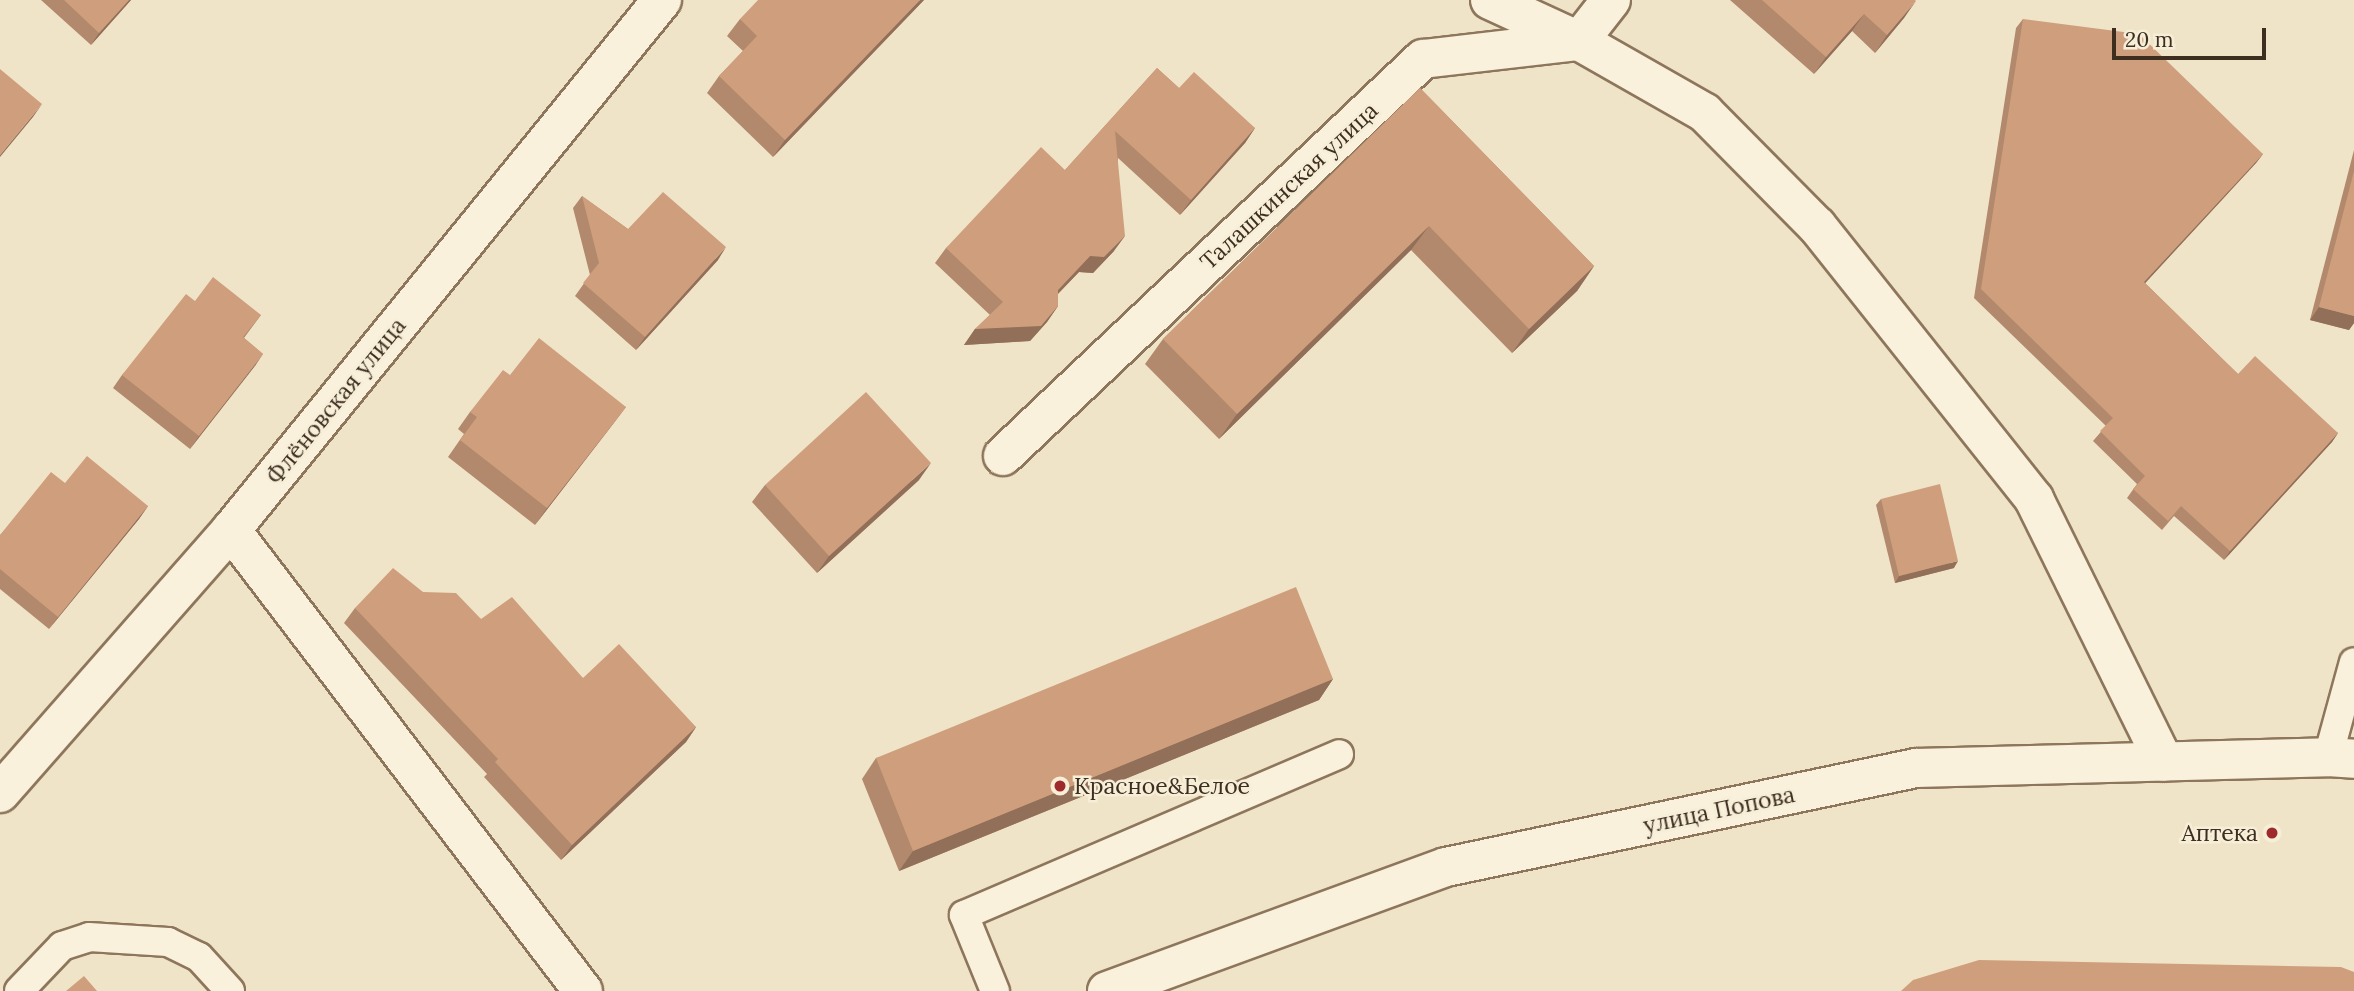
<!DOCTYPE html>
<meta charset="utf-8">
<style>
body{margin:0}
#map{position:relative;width:2354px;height:991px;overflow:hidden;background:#f0e4c8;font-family:Lora,serif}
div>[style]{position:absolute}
.roads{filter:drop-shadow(2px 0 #8d765c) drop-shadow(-2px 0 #8d765c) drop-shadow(0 2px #8d765c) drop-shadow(0 -2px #8d765c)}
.service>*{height:28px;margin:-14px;padding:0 14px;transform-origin:14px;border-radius:14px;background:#faf1dc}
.minor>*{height:38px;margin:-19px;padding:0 19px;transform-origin:19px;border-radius:19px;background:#faf1dc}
.tertiary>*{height:38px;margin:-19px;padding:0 19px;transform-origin:19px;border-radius:19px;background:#faf1dc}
.wall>*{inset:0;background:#b2896c}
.shaded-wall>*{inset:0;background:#916f58}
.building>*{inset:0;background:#cf9f7d}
.dots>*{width:19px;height:19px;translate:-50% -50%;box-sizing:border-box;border:4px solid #f7eed8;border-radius:50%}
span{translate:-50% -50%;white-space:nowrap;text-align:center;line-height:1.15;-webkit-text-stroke:5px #f7eed8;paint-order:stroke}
.street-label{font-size:23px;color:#3d2e20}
.poi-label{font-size:23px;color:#3d2e20}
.left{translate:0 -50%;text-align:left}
.right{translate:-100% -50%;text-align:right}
.scale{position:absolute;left:2112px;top:28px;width:154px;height:32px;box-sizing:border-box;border:4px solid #3d2e20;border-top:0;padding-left:9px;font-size:21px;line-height:24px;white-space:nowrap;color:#3d2e20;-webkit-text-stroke:5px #f7eed8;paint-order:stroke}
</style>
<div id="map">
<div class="roads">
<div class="service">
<div style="left:2328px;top:757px;width:98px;rotate:-74.7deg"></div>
<div style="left:19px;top:991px;width:62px;rotate:-46.3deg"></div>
<div style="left:62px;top:946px;width:28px;rotate:-18deg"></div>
<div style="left:89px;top:937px;width:79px;rotate:3.6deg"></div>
<div style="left:168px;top:942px;width:34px;rotate:26deg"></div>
<div style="left:199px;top:957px;width:46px;rotate:47.6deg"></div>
<div style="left:995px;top:991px;width:82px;rotate:-112.2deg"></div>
<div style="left:964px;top:915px;width:408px;rotate:-23.2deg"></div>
</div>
<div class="minor">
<div style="left:1490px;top:0;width:98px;rotate:24.7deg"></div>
<div style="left:1579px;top:41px;width:145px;rotate:29.7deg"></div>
<div style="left:1705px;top:113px;width:159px;rotate:45.3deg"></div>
<div style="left:1817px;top:226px;width:349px;rotate:51.5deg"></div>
<div style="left:2034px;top:499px;width:293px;rotate:63.7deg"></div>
<div style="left:1003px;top:456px;width:578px;rotate:-43.39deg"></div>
<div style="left:1423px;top:59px;width:157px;rotate:-6.6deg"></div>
<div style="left:1579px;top:41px;width:52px;rotate:-52deg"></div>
<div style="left:231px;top:530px;width:580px;rotate:52.64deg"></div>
<div style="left:0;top:793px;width:350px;rotate:-48.7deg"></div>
<div style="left:231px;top:530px;width:683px;rotate:-50.88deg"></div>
</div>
<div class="tertiary">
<div style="left:1107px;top:991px;width:361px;rotate:-20.1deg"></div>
<div style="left:1446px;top:867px;width:480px;rotate:-11.9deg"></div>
<div style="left:1916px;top:768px;width:412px;rotate:-1.5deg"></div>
<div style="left:2328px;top:757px;width:26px;rotate:4deg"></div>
</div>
</div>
<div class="wall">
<div style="clip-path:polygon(41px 0,131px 0,91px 45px)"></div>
<div style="clip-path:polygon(924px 0,773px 157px,707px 93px,719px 76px,743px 51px,727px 36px,740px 19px)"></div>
<div style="clip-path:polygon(1730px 0,1915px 0,1904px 18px,1875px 53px,1852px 31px,1814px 74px)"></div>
<div style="clip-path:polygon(2023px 19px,2263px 154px,2256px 163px,2145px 283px,2238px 374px,2338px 433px,2332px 442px,2224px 560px,2174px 516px,2162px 530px,2127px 498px,2137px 484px,2093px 441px,2106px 426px,1974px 298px,2016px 28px)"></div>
<div style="clip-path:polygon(1157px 68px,1179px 88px,1255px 128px,1245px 143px,1180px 215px,1118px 158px,1114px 251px,1093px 273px,1079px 272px,1058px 294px,1058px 306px,1047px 322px,1030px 341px,964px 345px,975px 329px,990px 315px,935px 263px,946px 248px,1065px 170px)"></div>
<div style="clip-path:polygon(1420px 88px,1594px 266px,1577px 291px,1512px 353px,1411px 250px,1219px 439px,1145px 364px,1163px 339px)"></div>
<div style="clip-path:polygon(2354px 150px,2354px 323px,2349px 330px,2310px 320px)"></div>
<div style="clip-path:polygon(582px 196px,628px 229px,718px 260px,636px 350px,575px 296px,590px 275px,573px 208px)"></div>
<div style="clip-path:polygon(195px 301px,261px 315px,244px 338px,263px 354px,190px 449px,113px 388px,122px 375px)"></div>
<div style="clip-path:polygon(510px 375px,626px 407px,613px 424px,535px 525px,448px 457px,464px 434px,458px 429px,470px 412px)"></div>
<div style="clip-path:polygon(919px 480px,817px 573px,752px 502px,765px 485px)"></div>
<div style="clip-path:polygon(65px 483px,148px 506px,139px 519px,49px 629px,0 589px,0 535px)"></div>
<div style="clip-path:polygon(1881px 499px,1954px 568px,1895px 583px,1876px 505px)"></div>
<div style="clip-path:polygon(423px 592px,481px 619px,583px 678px,696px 727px,686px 742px,561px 860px,484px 777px,487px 774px,344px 623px,355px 608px)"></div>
<div style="clip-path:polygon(1333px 679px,1319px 700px,899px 871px,862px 779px,876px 758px)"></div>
</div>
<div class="shaded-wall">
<div style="clip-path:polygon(129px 0,131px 0,91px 45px,99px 33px)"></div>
<div style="clip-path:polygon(920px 0,924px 0,773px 157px,785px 140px)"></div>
<div style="clip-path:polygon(1916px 1px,1904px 18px,1875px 53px,1887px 35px)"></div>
<div style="clip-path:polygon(1864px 14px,1852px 31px,1814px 74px,1826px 57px)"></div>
<div style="clip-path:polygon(42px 104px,33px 117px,0 157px,0 155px)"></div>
<div style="clip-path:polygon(1255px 128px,1245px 143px,1180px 215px,1191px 200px)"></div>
<div style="clip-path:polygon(2263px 154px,2256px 163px,2137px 292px,2144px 282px)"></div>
<div style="clip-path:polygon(1429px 226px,1411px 250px,1219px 439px,1237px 414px)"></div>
<div style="clip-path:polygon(1125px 236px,1114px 251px,1093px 273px,1079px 272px,1047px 305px,1058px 290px,1090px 256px)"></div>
<div style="clip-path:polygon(726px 247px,718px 260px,636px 350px,645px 337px)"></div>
<div style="clip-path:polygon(1594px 266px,1577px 291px,1512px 353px,1529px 329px)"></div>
<div style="clip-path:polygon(1058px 306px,1047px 322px,1030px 341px,964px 345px,975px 329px)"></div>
<div style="clip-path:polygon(2319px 307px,2354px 316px,2354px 323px,2349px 330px,2310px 320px)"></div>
<div style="clip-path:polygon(263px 354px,255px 366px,190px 449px,199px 436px)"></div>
<div style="clip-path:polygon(626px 407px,613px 424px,535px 525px,547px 508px)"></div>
<div style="clip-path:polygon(2338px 433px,2332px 442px,2224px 560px,2230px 551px)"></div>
<div style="clip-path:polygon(931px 463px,919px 480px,817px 573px,829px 556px)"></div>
<div style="clip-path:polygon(148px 506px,139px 519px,49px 629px,58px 617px)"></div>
<div style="clip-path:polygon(1958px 561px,1954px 568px,1895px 583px,1899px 576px)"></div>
<div style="clip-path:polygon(1333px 679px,1319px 700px,899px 871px,913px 851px)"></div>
<div style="clip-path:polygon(696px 727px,686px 742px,561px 860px,572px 845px)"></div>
</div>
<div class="building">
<div style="clip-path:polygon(64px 0,129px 0,99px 33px)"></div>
<div style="clip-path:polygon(758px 0,920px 0,785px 140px,719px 76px,757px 36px,740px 19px)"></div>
<div style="clip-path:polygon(1762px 0,1915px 0,1916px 1px,1887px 35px,1864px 14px,1826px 57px)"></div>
<div style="clip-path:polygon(2023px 19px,2139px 34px,2263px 154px,2144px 282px,2238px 374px,2255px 356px,2338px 433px,2230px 551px,2181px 506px,2168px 521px,2133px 489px,2145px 476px,2100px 431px,2113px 418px,1981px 289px)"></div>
<div style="clip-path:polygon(1157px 68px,1179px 88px,1194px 72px,1255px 128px,1191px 200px,1115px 131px,1125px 236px,1104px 257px,1090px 256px,1058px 290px,1058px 306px,1041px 326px,975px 329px,1003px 302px,946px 248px,1041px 147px,1065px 170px)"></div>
<div style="clip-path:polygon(0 69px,42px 104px,0 155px)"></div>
<div style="clip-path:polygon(1420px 88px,1594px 266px,1529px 329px,1429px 226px,1237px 414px,1163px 339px)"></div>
<div style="clip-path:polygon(2354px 171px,2354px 316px,2319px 307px)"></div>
<div style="clip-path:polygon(663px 192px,726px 247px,645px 337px,583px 283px,599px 263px,582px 196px,628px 229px)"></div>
<div style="clip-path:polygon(213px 277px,261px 315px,243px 337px,263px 354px,199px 436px,122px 375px,186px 294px,195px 301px)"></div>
<div style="clip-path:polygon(539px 338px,626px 407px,547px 508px,460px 440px,477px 417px,470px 412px,503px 370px,510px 375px)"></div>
<div style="clip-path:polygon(866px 392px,931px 463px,829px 556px,765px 485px)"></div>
<div style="clip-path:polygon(87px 456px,148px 506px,58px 617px,0 569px,0 535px,51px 472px,65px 483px)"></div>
<div style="clip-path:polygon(1940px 484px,1958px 561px,1899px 576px,1881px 499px)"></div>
<div style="clip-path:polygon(393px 568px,423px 592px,456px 593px,481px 619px,512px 597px,583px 678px,619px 644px,696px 727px,572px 845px,495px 762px,498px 759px,355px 608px)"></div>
<div style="clip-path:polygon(1296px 587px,1333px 679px,913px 851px,876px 758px)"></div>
<div style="clip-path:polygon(1979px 960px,2341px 967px,2354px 972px,2354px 991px,1901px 991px,1913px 980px)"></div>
<div style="clip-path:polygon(84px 976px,97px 991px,66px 991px)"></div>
</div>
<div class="dots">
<div style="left:1060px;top:786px;background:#9e2a2b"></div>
<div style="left:2272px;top:833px;background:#9e2a2b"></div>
</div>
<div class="street-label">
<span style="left:1289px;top:186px;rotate:-43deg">Талашкинская улица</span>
<span style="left:336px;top:401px;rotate:-51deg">Флёновская улица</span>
<span style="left:1719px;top:810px;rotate:-12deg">улица Попова</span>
</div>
<div class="poi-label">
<span class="left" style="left:1074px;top:786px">Красное&amp;Белое</span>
<span class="right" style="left:2258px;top:833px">Аптека</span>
</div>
<div class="scale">20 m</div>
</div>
